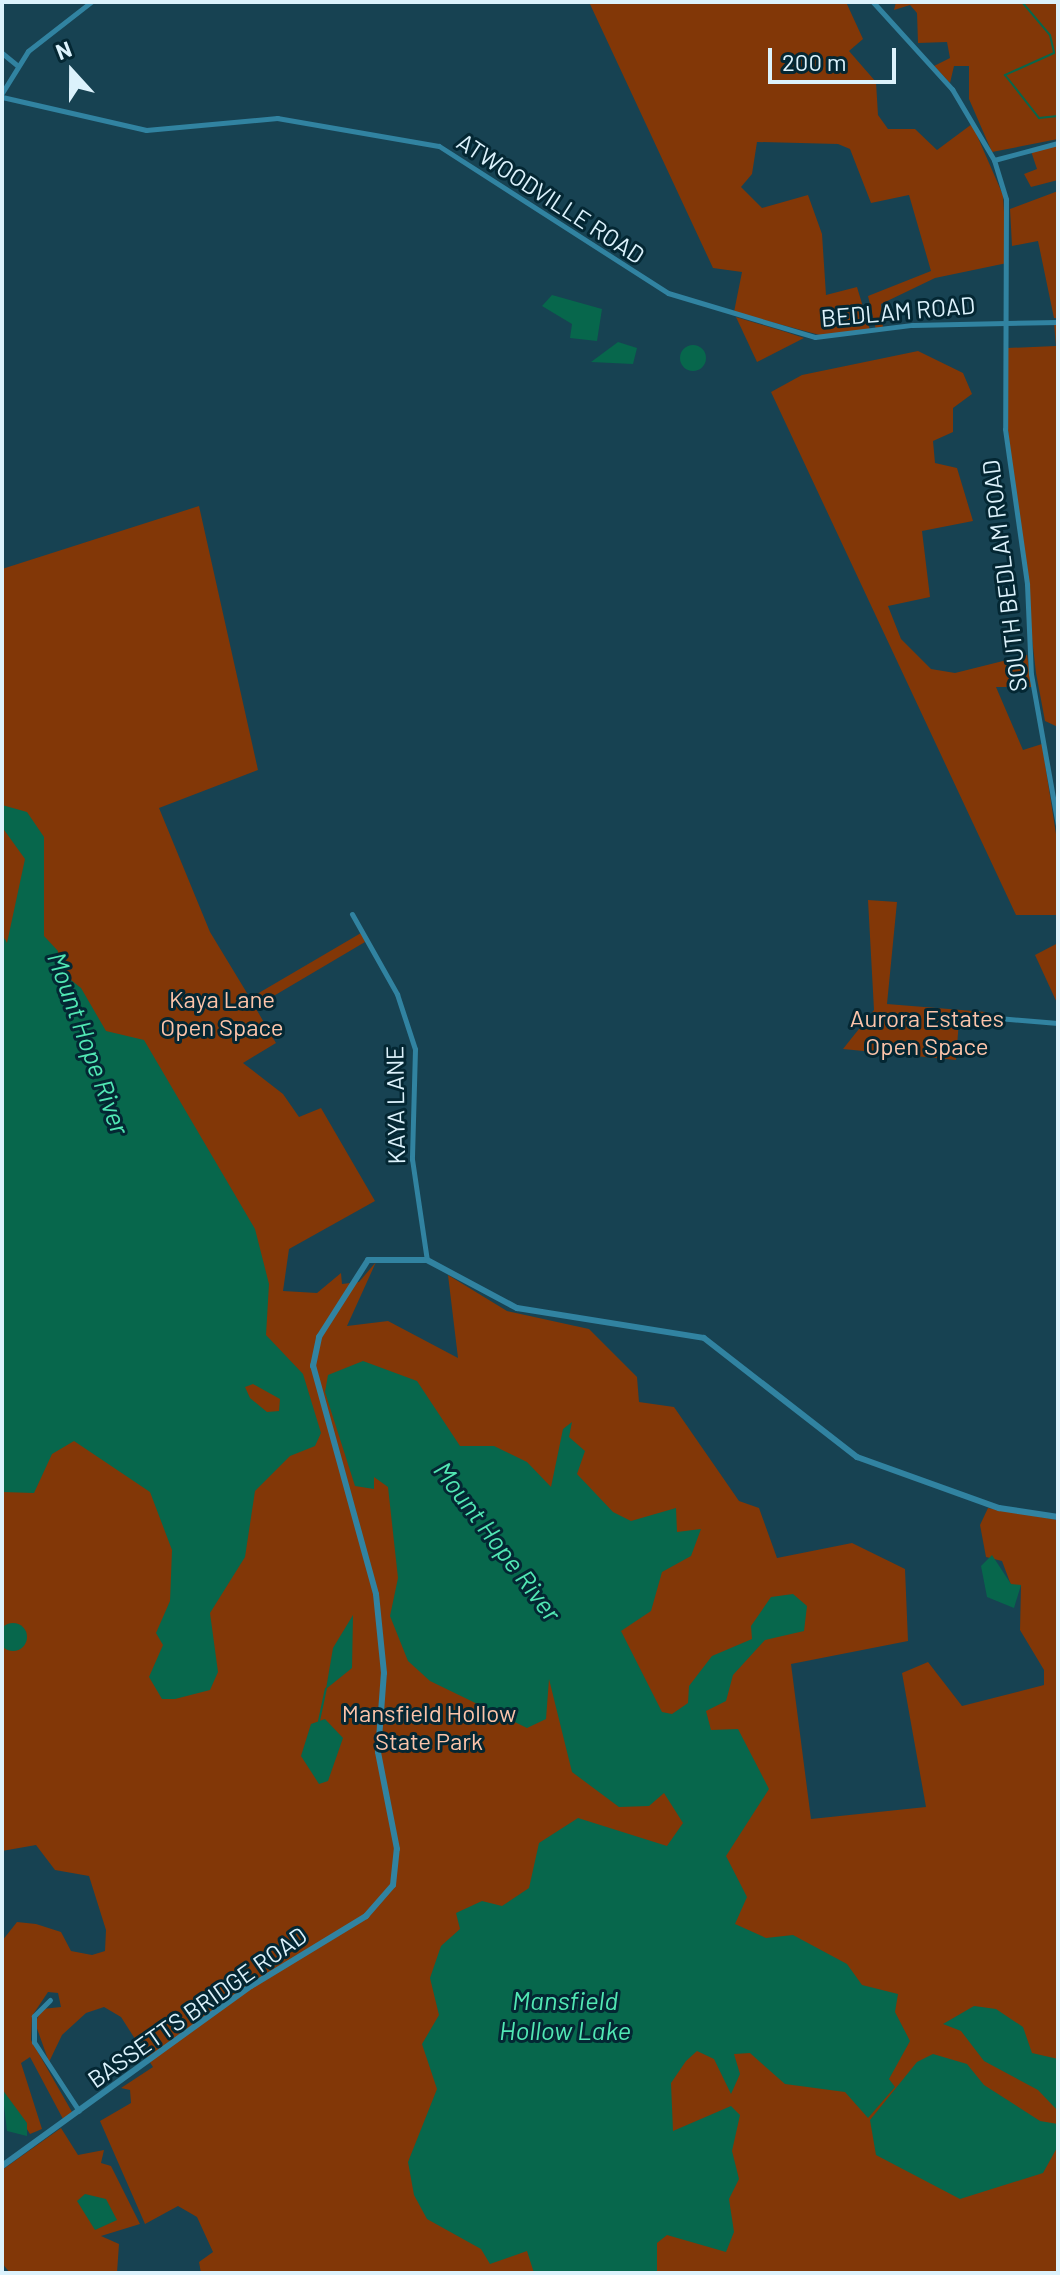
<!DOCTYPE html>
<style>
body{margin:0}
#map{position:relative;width:1060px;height:2275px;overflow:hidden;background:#174252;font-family:Barlow,sans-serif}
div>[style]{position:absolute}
.green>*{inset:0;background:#823707}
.water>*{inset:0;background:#07674c}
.round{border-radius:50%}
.stream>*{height:2px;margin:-1px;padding:0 1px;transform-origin:1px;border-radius:1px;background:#07674c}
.minor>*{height:5px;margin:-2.5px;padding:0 2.5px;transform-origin:2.5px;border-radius:2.5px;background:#3183a1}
.tertiary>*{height:6px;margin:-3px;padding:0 3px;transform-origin:3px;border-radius:3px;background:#3183a1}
span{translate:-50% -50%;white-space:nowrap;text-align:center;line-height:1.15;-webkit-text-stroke:6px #042733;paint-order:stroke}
.street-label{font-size:24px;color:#dcf2fc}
.park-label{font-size:24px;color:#fcc4aa}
.water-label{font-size:26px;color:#51e7b4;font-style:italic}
.frame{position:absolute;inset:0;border:4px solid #dcf2fc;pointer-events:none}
.north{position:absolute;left:32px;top:32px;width:80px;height:80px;-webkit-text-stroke:6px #042733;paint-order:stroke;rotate:339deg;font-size:22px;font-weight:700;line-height:32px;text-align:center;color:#dcf2fc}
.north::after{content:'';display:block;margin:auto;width:28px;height:36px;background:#dcf2fc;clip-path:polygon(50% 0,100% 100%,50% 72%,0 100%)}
.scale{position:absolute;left:768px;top:48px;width:128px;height:36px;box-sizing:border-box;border:4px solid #dcf2fc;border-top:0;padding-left:10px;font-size:24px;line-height:28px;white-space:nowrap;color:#dcf2fc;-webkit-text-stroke:6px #042733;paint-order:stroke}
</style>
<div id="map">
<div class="green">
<div style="clip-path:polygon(589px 2px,846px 2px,863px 39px,849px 51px,876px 82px,878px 115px,888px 129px,915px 129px,937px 150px,972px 124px,1003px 195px,1007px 263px,935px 278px,881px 304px,883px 328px,876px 330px,868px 296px,931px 271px,909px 195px,871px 203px,850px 149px,838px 144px,757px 142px,752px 174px,741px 187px,762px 208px,808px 195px,822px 234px,826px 295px,857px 287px,870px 330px,827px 337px,734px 312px,742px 272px,713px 268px)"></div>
<div style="clip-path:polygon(896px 2px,1058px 2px,1058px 139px,992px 152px,969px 99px,969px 66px,954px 66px,950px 83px,934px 66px,950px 58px,947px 42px,918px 43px,917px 13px,910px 5px,894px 10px)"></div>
<div style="clip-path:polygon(1058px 145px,1058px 180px,1031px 187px,1024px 174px,1037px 169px,1031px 151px)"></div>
<div style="clip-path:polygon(1058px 191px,1058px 318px,1054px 318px,1038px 241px,1012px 246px,1010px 209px)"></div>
<div style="clip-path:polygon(736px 317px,786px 332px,804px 338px,757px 362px)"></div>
<div style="clip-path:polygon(1054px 323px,1058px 324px,1058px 727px,1045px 721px,1036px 673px,1007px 421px,1007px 348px,1056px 346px)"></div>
<div style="clip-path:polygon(918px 351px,963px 373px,972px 394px,953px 408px,953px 432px,933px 441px,935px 463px,957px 468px,973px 521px,922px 531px,930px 597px,888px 606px,901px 639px,931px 669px,955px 673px,1027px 655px,1032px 687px,996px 687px,1023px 750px,1042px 744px,1058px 847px,1058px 915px,1016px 915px,771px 392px,802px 375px)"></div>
<div style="clip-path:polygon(199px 506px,258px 770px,159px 808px,210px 932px,250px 998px,361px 933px,365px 942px,255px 1007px,276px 1043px,243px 1063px,283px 1094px,299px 1117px,321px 1108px,375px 1201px,289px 1249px,283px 1291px,317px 1293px,341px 1273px,342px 1284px,359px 1282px,376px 1262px,347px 1326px,388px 1321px,458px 1358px,448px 1275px,507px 1311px,589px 1329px,637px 1377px,639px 1402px,674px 1407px,739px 1501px,759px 1508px,777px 1558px,852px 1543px,905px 1569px,908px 1641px,791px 1664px,811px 1819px,926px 1807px,902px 1673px,928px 1662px,962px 1706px,1044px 1685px,1044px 1670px,1020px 1630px,1021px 1585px,1011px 1585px,1002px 1561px,986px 1557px,980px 1525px,988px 1508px,1058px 1520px,1058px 2273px,201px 2273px,199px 2262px,213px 2252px,197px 2217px,178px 2206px,145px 2224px,100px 2121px,131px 2103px,130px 2090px,121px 2088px,153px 2067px,121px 2017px,104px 2007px,86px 2013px,62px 2035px,49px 2062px,35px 2023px,42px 2009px,61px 2007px,58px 1993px,48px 1992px,32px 2016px,31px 2040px,72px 2112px,63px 2119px,30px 2057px,21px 2063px,42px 2129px,30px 2134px,2px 2089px,2px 1941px,17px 1922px,36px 1924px,61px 1932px,71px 1951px,92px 1955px,105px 1951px,106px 1930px,89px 1876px,55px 1870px,36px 1845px,2px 1851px,2px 569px)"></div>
<div style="clip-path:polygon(868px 900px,897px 902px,887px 1004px,986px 1012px,985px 1022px,959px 1020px,956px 1060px,843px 1049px,874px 1010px)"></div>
<div style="clip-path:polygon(1058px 943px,1058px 1005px,1035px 955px)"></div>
<div style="clip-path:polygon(61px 2128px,78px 2155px,104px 2150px,101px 2163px,111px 2166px,140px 2224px,101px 2236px,119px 2244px,117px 2273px,10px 2273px,2px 2263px,2px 2170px)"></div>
</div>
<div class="water">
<div style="clip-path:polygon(552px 295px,602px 309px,597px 341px,570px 338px,572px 324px,542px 306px)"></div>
<div style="clip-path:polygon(618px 342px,637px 348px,633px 364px,591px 362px)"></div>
<div class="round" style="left:680px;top:345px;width:26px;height:26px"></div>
<div style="clip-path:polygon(evenodd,2px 805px,27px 812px,44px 837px,44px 936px,58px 951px,56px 968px,81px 988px,106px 1031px,144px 1040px,255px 1229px,269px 1284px,266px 1335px,303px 1374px,321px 1433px,315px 1446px,290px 1456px,255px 1491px,245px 1557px,210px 1613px,218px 1672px,210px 1690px,175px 1699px,162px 1699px,149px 1677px,163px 1645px,156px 1633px,170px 1601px,172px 1550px,150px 1492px,74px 1441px,52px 1454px,34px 1493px,2px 1492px,2px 934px,7px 943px,25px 859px,2px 827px,2px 805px,253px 1384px,280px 1399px,279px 1411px,267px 1412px,250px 1398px,245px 1387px,253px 1384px)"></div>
<div style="clip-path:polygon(363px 1361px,417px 1381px,460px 1446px,494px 1446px,527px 1462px,551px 1487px,563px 1429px,572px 1422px,569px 1437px,585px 1451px,577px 1474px,613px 1512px,631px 1521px,676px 1508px,677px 1532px,701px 1529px,691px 1556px,662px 1572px,651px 1611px,621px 1631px,662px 1712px,672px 1714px,688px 1703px,689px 1686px,712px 1656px,752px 1639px,751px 1626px,771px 1597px,793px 1594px,807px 1606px,804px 1631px,765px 1640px,733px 1675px,726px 1701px,706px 1711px,711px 1730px,738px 1729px,769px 1789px,726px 1856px,747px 1897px,735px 1924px,766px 1938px,793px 1935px,847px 1964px,862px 1985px,898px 1994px,895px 2012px,910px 2041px,889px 2079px,895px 2087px,868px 2118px,845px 2092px,785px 2084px,750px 2053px,734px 2054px,740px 2074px,731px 2094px,714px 2059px,697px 2051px,686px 2061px,671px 2083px,673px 2131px,731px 2106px,740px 2115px,732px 2151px,739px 2179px,729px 2199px,734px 2232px,726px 2252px,667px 2235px,657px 2243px,657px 2273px,534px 2273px,527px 2251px,490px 2264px,481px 2249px,427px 2219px,414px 2195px,408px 2162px,437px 2089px,422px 2044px,439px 2015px,430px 1978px,441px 1946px,460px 1929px,456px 1913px,482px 1901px,502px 1906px,529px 1888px,539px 1843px,578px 1818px,667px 1846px,683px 1823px,664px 1793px,649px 1806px,619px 1807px,572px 1772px,549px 1679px,546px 1719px,527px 1728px,430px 1681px,408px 1661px,390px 1616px,398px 1578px,388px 1487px,374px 1477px,374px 1489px,355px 1486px,325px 1392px,328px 1375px)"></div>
<div style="clip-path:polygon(992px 1555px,1011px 1584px,1021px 1585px,1014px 1608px,987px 1597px,981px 1566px)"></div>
<div style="clip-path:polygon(353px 1615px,352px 1668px,326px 1689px,333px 1648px)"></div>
<div class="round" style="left:-1px;top:1623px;width:28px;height:28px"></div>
<div style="clip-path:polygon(325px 1719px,343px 1738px,328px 1781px,319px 1784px,301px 1756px,311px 1724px)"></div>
<div style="clip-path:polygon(974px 2006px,996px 2009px,1023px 2027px,1032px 2053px,1058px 2059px,1058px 2111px,1038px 2090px,984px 2061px,961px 2031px,943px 2024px)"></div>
<div style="clip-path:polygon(933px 2054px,967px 2064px,984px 2085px,1040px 2121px,1058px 2124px,1058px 2146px,1043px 2173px,960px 2199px,876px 2155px,870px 2120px,917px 2062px)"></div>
<div style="clip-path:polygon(2px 2089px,27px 2123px,27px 2136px,7px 2131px)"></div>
<div style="clip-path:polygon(85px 2194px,106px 2199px,117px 2220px,95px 2230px,77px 2201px)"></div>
</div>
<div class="stream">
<div style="left:1022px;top:2px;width:43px;rotate:49.7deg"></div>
<div style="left:1050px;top:35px;width:18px;rotate:77deg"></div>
<div style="left:1054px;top:53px;width:54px;rotate:155.8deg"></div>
<div style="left:1005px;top:75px;width:55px;rotate:51.7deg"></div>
<div style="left:1039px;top:118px;width:19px;rotate:-6deg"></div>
<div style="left:319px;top:1721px;width:33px;rotate:-78deg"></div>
</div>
<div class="minor">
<div style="left:873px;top:2px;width:118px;rotate:47.8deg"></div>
<div style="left:952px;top:89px;width:82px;rotate:59.4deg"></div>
<div style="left:994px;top:160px;width:41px;rotate:72.9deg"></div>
<div style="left:1006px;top:199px;width:230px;rotate:90.2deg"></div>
<div style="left:1005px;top:429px;width:157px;rotate:81.9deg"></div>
<div style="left:1027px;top:584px;width:90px;rotate:87.5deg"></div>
<div style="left:1031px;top:674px;width:153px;rotate:79.9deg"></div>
<div style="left:2px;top:53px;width:19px;rotate:39deg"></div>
<div style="left:2px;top:93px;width:49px;rotate:-58.2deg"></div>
<div style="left:28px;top:51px;width:80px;rotate:-37.9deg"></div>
<div style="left:2px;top:97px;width:148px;rotate:12.9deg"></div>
<div style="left:146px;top:130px;width:132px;rotate:-5.2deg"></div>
<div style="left:277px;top:118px;width:164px;rotate:9.8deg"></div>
<div style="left:439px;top:146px;width:272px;rotate:32.7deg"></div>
<div style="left:668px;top:293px;width:153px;rotate:16.7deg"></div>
<div style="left:815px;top:337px;width:98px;rotate:-7.1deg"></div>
<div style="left:912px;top:325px;width:146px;rotate:-1.2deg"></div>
<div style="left:994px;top:160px;width:66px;rotate:-14.9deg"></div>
<div style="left:352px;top:914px;width:92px;rotate:60.6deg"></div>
<div style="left:397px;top:994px;width:58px;rotate:71.9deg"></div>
<div style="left:415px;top:1049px;width:110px;rotate:91.6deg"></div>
<div style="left:412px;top:1159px;width:102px;rotate:81.6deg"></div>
<div style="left:998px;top:1018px;width:60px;rotate:4.8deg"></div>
<div style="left:50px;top:2000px;width:23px;rotate:135deg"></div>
<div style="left:34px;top:2016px;width:26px;rotate:90deg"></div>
<div style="left:34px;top:2042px;width:82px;rotate:56.9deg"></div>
</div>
<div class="tertiary">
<div style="left:2px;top:2166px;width:307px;rotate:-35.9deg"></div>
<div style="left:251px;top:1986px;width:135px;rotate:-31.3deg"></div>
<div style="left:366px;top:1916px;width:41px;rotate:-48.9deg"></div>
<div style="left:393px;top:1885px;width:36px;rotate:-84deg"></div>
<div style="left:397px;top:1849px;width:99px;rotate:-101.1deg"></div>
<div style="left:378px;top:1752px;width:79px;rotate:-85.7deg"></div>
<div style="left:384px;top:1673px;width:79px;rotate:-95.8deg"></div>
<div style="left:376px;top:1594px;width:237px;rotate:-105.4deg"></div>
<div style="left:313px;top:1366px;width:30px;rotate:-78deg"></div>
<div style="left:319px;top:1337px;width:91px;rotate:-57.5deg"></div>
<div style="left:368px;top:1260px;width:59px"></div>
<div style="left:427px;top:1260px;width:102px;rotate:28.1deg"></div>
<div style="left:517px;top:1308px;width:189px;rotate:9.1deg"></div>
<div style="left:704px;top:1338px;width:194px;rotate:37.9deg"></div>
<div style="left:857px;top:1457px;width:151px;rotate:19.8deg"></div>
<div style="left:999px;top:1508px;width:60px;rotate:8.7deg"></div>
</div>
<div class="street-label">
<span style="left:551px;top:198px;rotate:33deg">ATWOODVILLE ROAD</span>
<span style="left:898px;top:311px;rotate:-5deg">BEDLAM ROAD</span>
<span style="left:1004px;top:576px;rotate:-97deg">SOUTH BEDLAM ROAD</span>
<span style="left:395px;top:1105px;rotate:-91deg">KAYA LANE</span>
<span style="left:197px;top:2007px;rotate:-35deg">BASSETTS BRIDGE ROAD</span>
</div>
<div class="park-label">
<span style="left:222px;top:1013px">Kaya Lane<br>Open Space</span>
<span style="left:927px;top:1032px">Aurora Estates<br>Open Space</span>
<span style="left:429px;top:1727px">Mansfield Hollow<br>State Park</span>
</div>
<div class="water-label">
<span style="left:89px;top:1043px;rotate:70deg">Mount Hope River</span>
<span style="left:498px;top:1541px;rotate:53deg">Mount Hope River</span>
<span style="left:565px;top:2015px">Mansfield<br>Hollow Lake</span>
</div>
<div class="frame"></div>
<div class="north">N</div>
<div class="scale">200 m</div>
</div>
